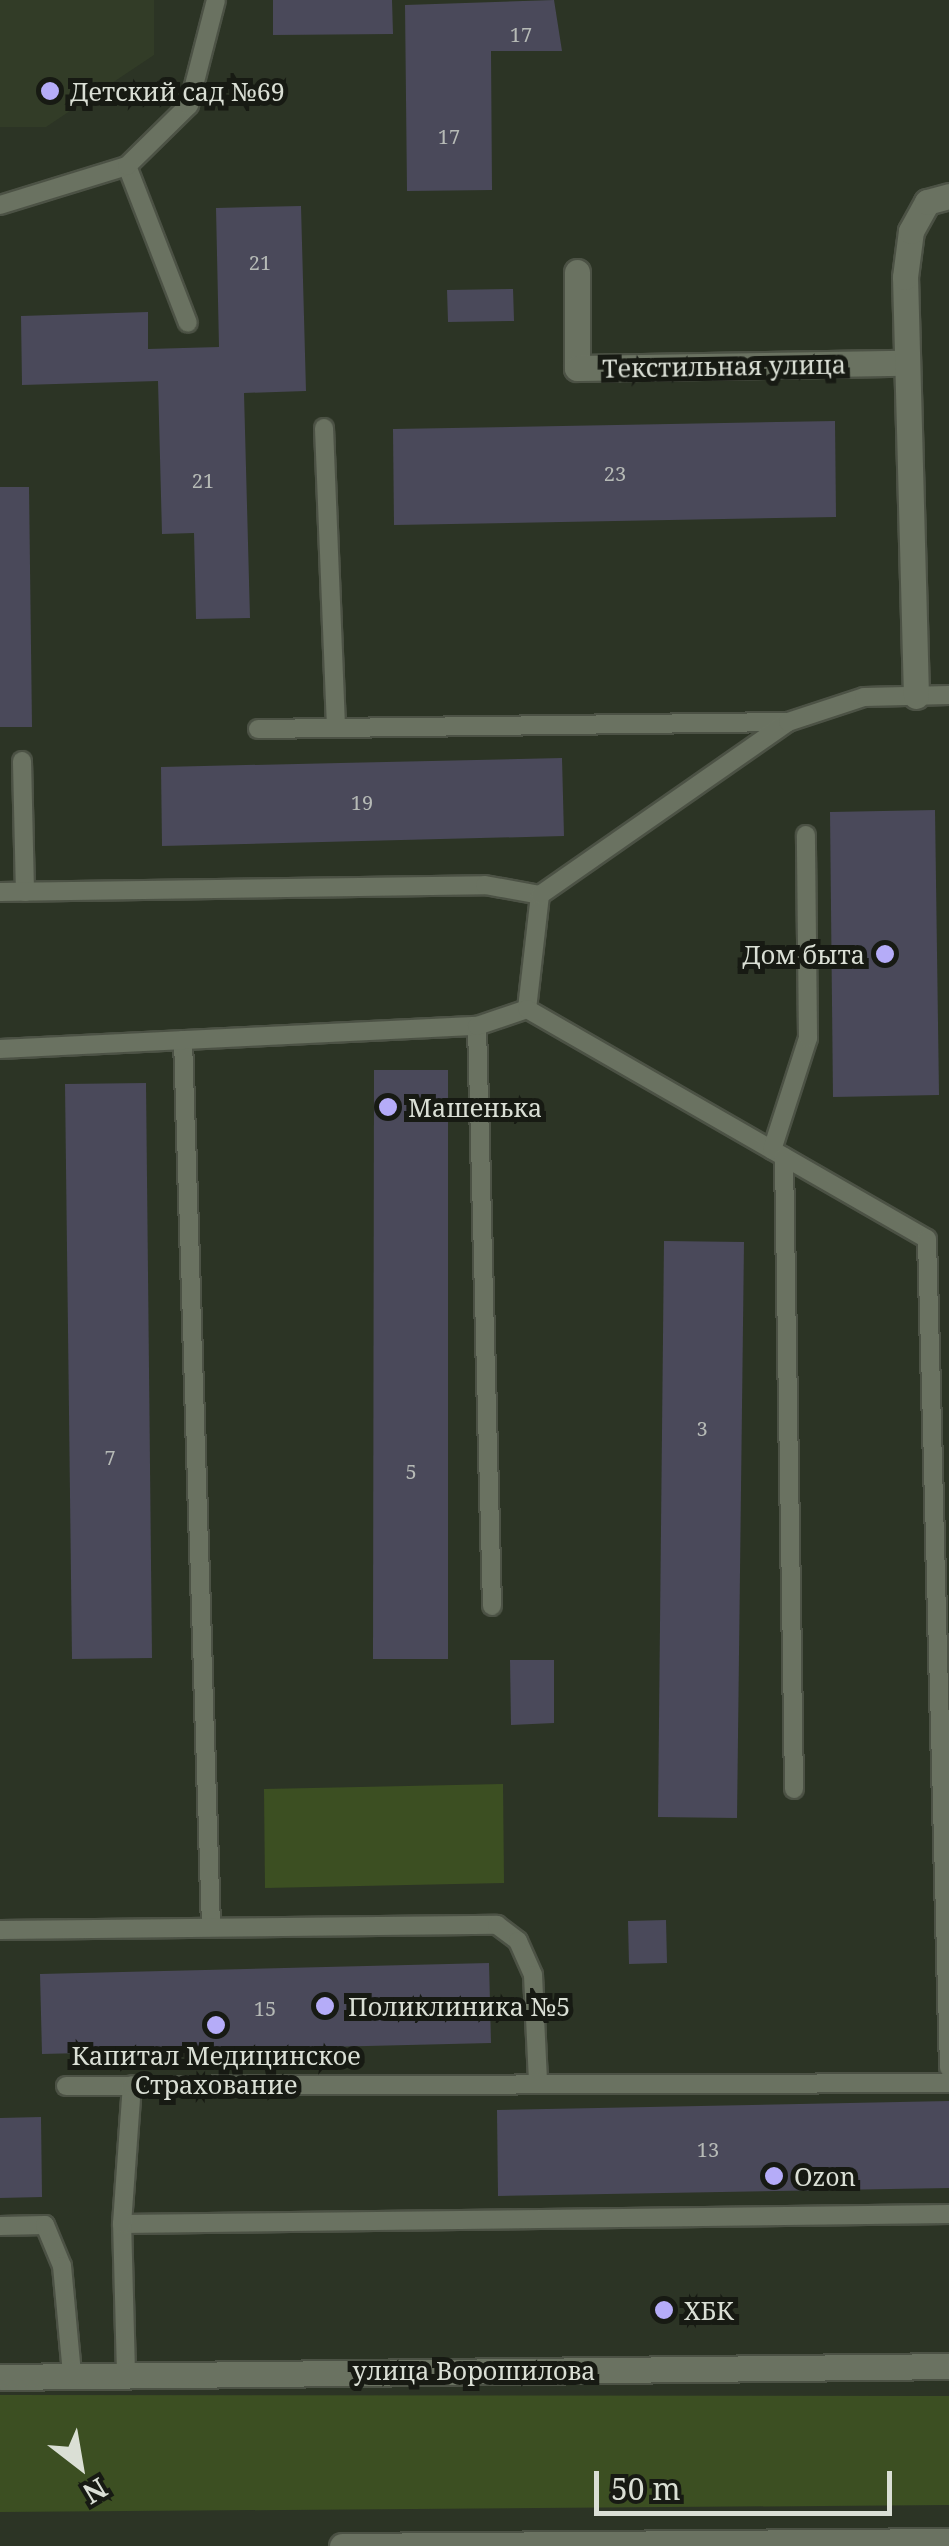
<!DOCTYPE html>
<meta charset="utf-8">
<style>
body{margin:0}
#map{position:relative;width:949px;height:2546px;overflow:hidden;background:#2c3425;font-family:"Noto Serif",serif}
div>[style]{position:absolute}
.built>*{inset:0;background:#323c27}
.green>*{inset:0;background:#3c4f22}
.building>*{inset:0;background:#4a495a}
.roads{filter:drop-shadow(2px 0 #4c5245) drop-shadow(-2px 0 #4c5245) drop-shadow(0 2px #4c5245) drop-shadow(0 -2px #4c5245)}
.lane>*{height:18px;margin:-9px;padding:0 9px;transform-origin:9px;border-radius:9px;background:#6a7261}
.street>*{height:25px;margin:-12.5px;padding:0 12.5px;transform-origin:12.5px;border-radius:12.5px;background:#6a7261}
.secondary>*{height:25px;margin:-12.5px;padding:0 12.5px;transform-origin:12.5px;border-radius:12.5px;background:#6a7261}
.dots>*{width:28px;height:28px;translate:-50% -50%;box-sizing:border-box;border:5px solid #171a13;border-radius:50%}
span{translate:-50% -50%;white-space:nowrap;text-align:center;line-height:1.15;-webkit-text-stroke:10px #171a13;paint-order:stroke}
.number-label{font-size:20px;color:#b6bab6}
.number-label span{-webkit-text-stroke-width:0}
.poi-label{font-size:25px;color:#dadfd5}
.left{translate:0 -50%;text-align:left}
.right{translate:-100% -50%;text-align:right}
.street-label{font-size:25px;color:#dadfd5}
.north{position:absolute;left:30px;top:2416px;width:100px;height:100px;-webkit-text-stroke:8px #171a13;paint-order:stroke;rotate:149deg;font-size:28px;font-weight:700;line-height:40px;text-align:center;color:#dadfd5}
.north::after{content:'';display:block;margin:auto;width:35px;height:45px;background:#dadfd5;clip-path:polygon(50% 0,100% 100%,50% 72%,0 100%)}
.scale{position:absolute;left:594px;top:2471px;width:298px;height:45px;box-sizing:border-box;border:5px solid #dadfd5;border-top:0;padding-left:12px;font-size:30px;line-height:35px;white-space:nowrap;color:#dadfd5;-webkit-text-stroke:8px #171a13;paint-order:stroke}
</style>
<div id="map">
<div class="built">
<div style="clip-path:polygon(0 0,154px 0,154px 55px,46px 127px,0 127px)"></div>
</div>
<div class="green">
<div style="clip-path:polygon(503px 1784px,504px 1883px,265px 1888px,264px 1789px)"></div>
<div style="clip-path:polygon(0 2395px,949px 2396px,949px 2505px,0 2512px)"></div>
</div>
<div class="building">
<div style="clip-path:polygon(273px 0,392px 0,393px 34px,273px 35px)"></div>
<div style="clip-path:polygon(554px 0,562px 51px,491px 51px,492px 190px,407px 191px,405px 5px)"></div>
<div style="clip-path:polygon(301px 206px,306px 391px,244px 393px,250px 618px,196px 619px,194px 533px,162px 534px,158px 381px,22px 385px,21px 316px,148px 312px,148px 349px,219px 347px,216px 208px)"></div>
<div style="clip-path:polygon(513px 289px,514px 321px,448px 322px,447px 290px)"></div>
<div style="clip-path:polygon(835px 421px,836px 517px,394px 525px,393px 429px)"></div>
<div style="clip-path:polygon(0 487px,29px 487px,32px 727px,0 727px)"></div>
<div style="clip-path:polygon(562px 758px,564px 836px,162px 846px,161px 767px)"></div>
<div style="clip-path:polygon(935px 810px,939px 1095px,833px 1097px,830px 812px)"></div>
<div style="clip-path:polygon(374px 1070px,448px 1070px,448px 1659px,373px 1659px)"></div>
<div style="clip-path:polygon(146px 1083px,152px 1658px,72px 1659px,65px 1084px)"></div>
<div style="clip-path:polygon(664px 1241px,744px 1242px,737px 1818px,658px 1817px)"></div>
<div style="clip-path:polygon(510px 1660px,554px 1660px,554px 1723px,511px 1725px)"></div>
<div style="clip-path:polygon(666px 1920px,667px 1963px,629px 1964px,628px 1921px)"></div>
<div style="clip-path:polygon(489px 1963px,491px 2043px,42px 2054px,40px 1974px)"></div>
<div style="clip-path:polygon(949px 2101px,949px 2188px,498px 2196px,497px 2110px)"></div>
<div style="clip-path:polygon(41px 2117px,42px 2197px,0 2198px,0 2118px)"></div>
</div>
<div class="roads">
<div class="lane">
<div style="left:127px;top:166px;width:168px;rotate:68.8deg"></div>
<div style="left:0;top:205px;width:133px;rotate:-17.1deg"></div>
<div style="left:127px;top:166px;width:87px;rotate:-44.5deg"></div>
<div style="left:189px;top:105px;width:108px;rotate:-75.6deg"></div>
<div style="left:324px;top:428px;width:299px;rotate:87.7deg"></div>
<div style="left:258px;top:729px;width:530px;rotate:-0.76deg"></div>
<div style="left:22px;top:761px;width:131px;rotate:88.7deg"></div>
<div style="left:0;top:892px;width:485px;rotate:-0.8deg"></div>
<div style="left:485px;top:885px;width:56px;rotate:10.3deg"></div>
<div style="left:527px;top:1009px;width:115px;rotate:-83.5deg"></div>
<div style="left:540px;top:895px;width:302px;rotate:-34.9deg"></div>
<div style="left:788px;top:722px;width:80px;rotate:-18.2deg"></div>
<div style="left:864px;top:697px;width:85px;rotate:-1.3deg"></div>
<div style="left:477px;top:1026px;width:580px;rotate:88.52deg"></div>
<div style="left:183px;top:1040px;width:886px;rotate:88.19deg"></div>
<div style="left:0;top:1049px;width:478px;rotate:-2.8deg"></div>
<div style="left:477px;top:1026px;width:53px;rotate:-18.8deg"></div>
<div style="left:527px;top:1009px;width:461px;rotate:29.9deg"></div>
<div style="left:927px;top:1239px;width:829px;rotate:88.48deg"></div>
<div style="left:772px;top:1150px;width:118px;rotate:-72.2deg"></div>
<div style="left:808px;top:1038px;width:203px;rotate:-90.6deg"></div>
<div style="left:784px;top:1157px;width:632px;rotate:89.09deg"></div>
<div style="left:0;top:1930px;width:497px;rotate:-0.6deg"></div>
<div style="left:497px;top:1925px;width:26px;rotate:37deg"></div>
<div style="left:518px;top:1941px;width:37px;rotate:66deg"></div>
<div style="left:533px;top:1975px;width:106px;rotate:87.3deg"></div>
<div style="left:66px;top:2086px;width:883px;rotate:-0.19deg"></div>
<div style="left:122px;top:2224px;width:827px;rotate:-0.69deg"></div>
<div style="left:0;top:2226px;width:45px;rotate:-1.3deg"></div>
<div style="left:45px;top:2225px;width:44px;rotate:67.5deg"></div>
<div style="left:62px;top:2266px;width:108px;rotate:84.7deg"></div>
<div style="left:126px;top:2373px;width:149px;rotate:-91.5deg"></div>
<div style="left:122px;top:2224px;width:139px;rotate:-85.9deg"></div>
</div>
<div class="street">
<div style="left:577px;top:272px;width:96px;rotate:90deg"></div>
<div style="left:577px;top:368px;width:330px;rotate:-0.9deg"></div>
<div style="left:916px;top:696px;width:419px;rotate:-91.5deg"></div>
<div style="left:905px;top:277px;width:46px;rotate:-82.6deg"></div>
<div style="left:911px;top:231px;width:33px;rotate:-61deg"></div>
<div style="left:927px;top:202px;width:23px;rotate:-15deg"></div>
</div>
<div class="secondary">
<div style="left:0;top:2377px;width:949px;rotate:-0.66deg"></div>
<div style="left:342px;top:2546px;width:607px;rotate:-0.47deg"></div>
</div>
</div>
<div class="dots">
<div style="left:50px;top:91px;background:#b5acf8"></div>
<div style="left:885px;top:954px;background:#b5acf8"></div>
<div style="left:388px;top:1107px;background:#b5acf8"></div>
<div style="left:325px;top:2006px;background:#b5acf8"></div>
<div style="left:216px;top:2025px;background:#b5acf8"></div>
<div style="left:774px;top:2176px;background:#b5acf8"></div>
<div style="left:664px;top:2310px;background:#b5acf8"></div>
</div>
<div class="number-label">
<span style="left:521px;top:34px">17</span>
<span style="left:449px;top:136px">17</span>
<span style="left:260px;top:262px">21</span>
<span style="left:615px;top:473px">23</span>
<span style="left:203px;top:480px">21</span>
<span style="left:362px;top:802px">19</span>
<span style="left:702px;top:1428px">3</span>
<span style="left:110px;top:1457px">7</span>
<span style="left:411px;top:1471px">5</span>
<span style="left:265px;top:2008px">15</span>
<span style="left:708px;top:2149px">13</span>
</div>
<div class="poi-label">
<span class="left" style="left:70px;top:91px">Детский сад №69</span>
<span class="right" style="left:865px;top:954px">Дом быта</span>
<span class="left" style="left:408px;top:1107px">Машенька</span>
<span class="left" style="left:348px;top:2006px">Поликлиника №5</span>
<span style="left:216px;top:2070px">Капитал Медицинское<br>Страхование</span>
<span class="left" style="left:794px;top:2176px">Ozon</span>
<span class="left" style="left:684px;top:2310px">ХБК</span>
</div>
<div class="street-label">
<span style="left:724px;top:366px;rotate:-1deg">Текстильная улица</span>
<span style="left:474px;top:2370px">улица Ворошилова</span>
</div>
<div class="north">N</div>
<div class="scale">50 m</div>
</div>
